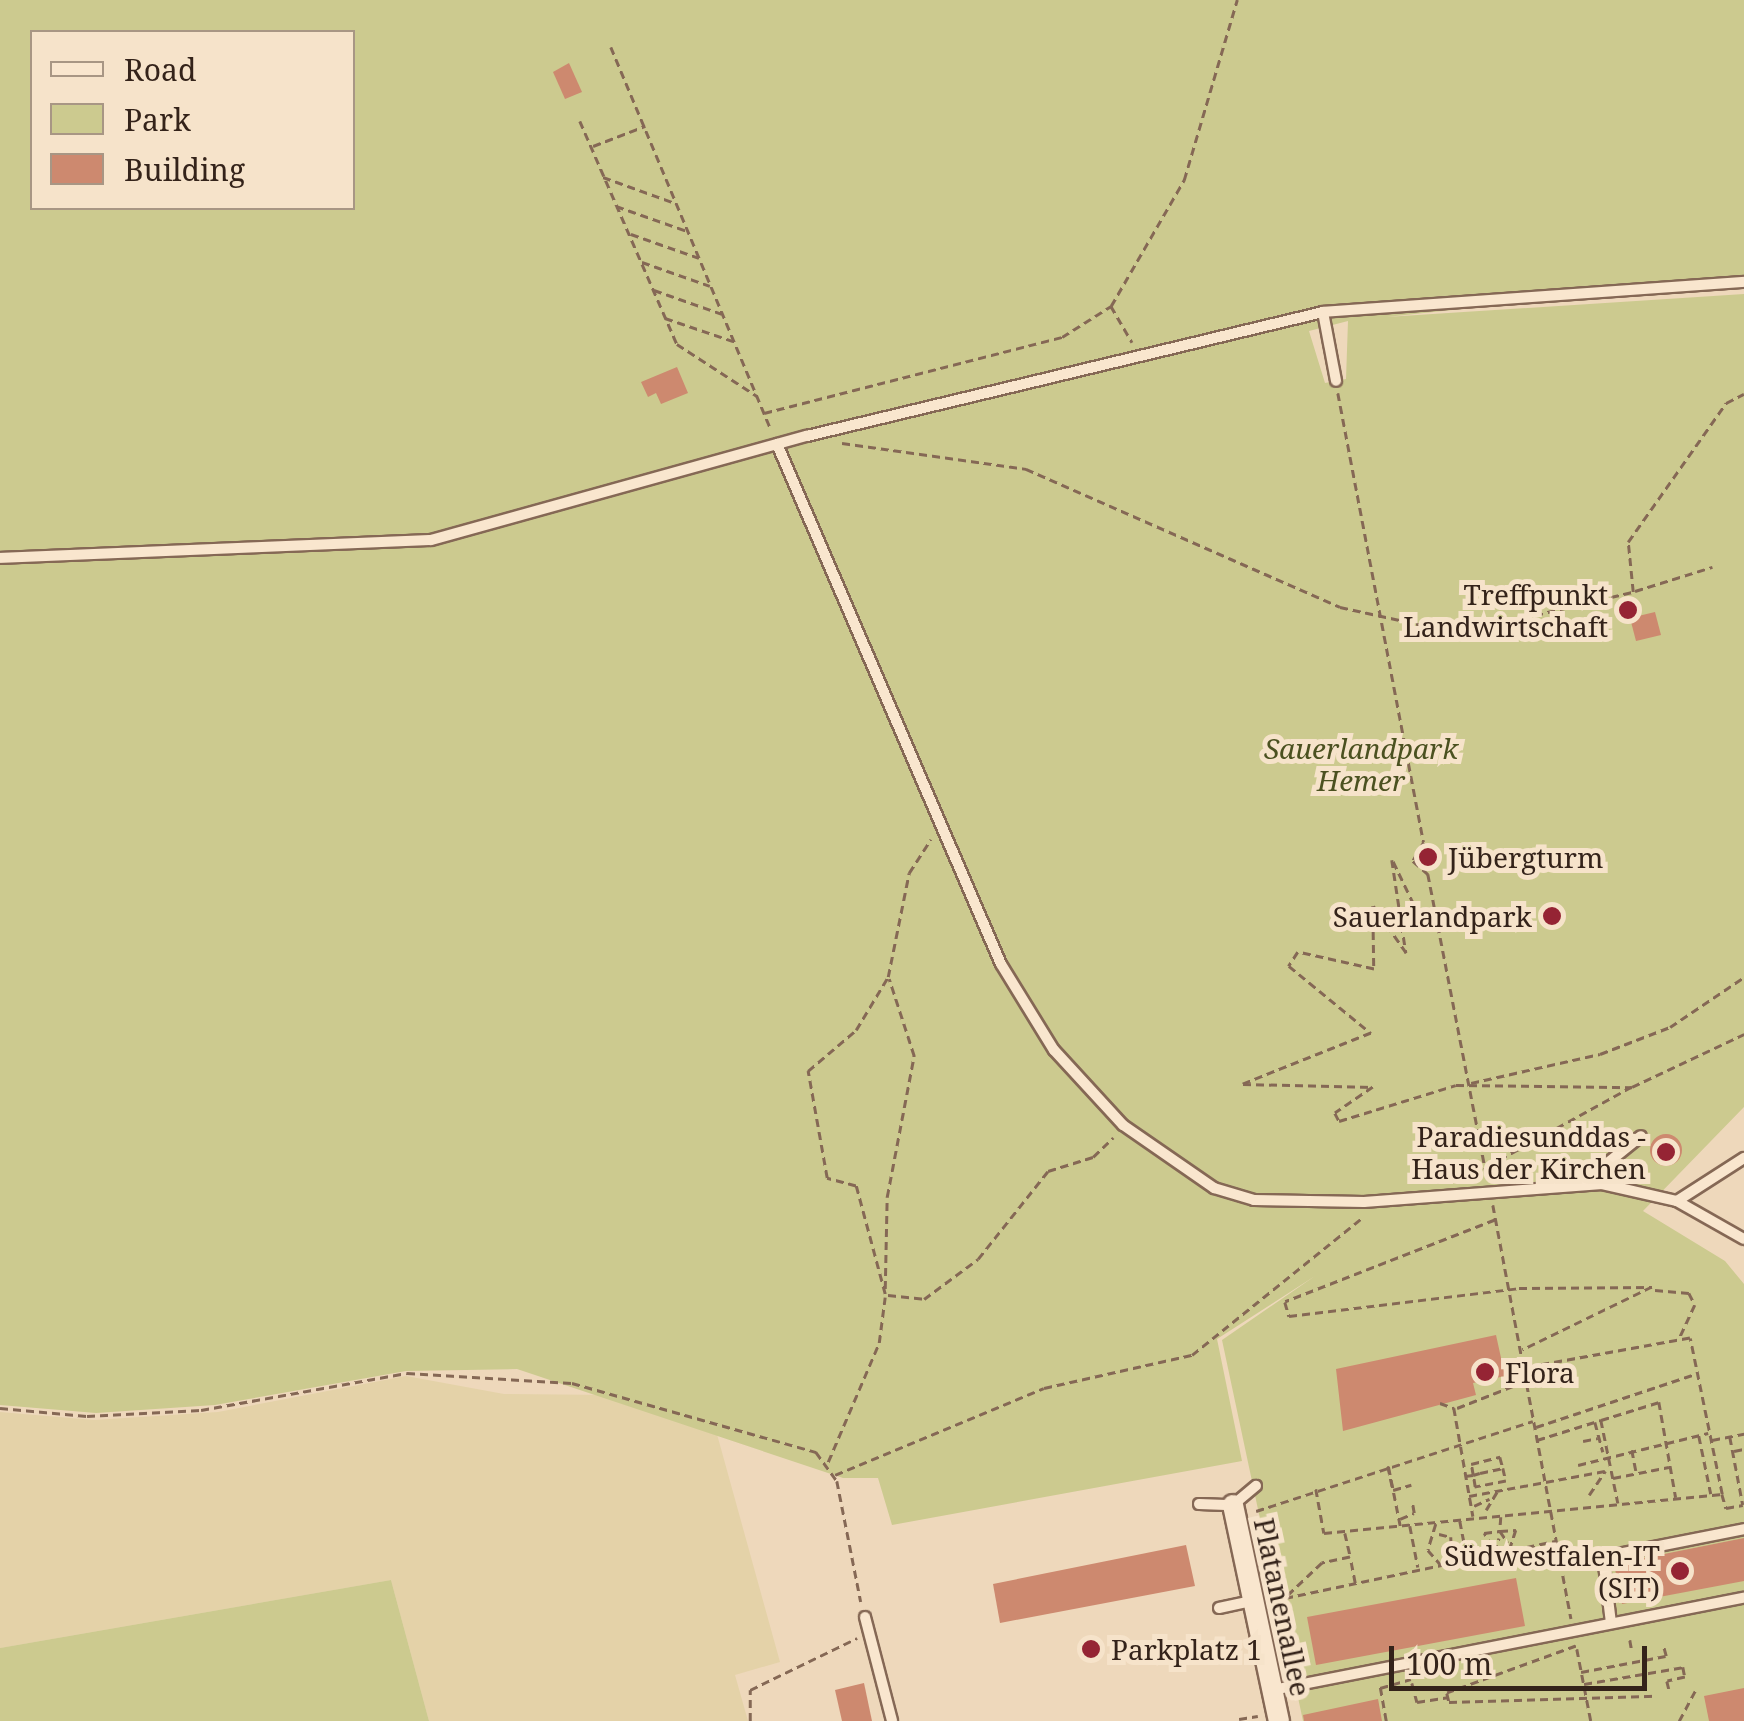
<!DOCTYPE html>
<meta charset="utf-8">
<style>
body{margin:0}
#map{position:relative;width:1744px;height:1721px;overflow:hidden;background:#eed8bb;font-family:"Noto Serif",serif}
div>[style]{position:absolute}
.farmland>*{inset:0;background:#e4d2a8}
.green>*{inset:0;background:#ccca8f}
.building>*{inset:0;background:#cd896f}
.round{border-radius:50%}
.path>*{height:2.5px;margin-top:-1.25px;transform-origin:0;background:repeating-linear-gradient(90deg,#856855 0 8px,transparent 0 13px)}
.roads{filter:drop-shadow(2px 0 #856855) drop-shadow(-2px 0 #856855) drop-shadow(0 2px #856855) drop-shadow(0 -2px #856855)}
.lane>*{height:10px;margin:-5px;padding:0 5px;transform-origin:5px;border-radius:5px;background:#f9e6ce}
.street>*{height:20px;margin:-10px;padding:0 10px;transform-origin:10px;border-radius:10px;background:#f9e6ce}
.dots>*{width:28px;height:28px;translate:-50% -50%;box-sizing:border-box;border:5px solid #f6e3ca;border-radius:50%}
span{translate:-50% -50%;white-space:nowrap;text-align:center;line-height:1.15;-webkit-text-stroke:10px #f6e3ca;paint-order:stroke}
.poi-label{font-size:28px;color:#34231a}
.right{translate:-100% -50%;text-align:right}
.left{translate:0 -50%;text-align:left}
.park-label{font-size:28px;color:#4b5120;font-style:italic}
.street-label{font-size:28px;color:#34231a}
.legend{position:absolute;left:30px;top:30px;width:325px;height:180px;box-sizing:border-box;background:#f6e3ca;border:2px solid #a89684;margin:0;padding:12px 18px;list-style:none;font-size:30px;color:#34231a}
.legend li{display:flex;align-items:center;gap:20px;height:50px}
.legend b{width:50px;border:2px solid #a89684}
.scale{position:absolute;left:1389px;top:1646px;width:258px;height:45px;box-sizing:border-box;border:5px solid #34231a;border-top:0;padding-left:12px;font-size:30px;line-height:35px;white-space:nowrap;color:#34231a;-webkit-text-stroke:8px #f6e3ca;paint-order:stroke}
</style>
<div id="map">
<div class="farmland">
<div style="clip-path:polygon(406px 1376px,504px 1394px,613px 1395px,715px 1427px,780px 1662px,735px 1675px,748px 1721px,429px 1721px,391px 1580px,0 1648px,0 1412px,94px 1420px,218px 1412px)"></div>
</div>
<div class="green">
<div style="clip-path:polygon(evenodd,0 0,1744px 0,1744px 279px,1386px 317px,1744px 294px,1744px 1107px,1643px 1211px,1725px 1261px,1744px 1284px,1744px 1721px,1303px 1721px,1222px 1340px,1315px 1276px,1217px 1339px,1242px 1461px,892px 1525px,878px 1478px,843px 1478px,517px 1369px,406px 1371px,215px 1405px,96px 1413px,0 1405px,0 0,32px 32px,352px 32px,352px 208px,32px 208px,32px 32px,0 0,1348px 321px,1346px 379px,1325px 383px,1309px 331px,1348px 321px)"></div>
<div style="clip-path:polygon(391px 1580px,429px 1721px,0 1721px,0 1648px)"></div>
</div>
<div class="building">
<div style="clip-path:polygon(569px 63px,582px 92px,565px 99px,553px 72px)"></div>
<div style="clip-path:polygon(677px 367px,688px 393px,661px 404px,656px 393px,648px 397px,641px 382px)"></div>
<div style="clip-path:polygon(1655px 612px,1661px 635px,1636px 641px,1630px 618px)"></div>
<div class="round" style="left:1416px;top:845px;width:24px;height:24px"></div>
<div class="round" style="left:1650px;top:1134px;width:32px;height:32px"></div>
<div style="clip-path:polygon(1496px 1335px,1505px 1376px,1473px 1383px,1476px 1395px,1343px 1431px,1336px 1369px)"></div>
<div style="clip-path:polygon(1744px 1538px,1744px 1581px,1622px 1604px,1614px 1564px)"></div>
<div style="clip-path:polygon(1186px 1545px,1195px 1586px,1000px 1623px,993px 1584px)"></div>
<div style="clip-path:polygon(1516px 1578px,1525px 1626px,1316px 1665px,1307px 1617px)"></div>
<div style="clip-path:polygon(864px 1683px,872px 1721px,842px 1721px,835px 1690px)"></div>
<div style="clip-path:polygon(1744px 1688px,1744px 1721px,1709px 1721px,1704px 1696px)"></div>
<div style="clip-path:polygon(1378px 1699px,1382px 1721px,1304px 1721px,1303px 1715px)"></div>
</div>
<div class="path">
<div style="left:611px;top:47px;width:414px;rotate:67.3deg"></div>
<div style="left:580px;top:121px;width:243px;rotate:66.5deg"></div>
<div style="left:677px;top:344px;width:95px;rotate:33deg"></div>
<div style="left:593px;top:146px;width:56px;rotate:-21deg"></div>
<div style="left:603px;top:177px;width:77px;rotate:19.9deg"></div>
<div style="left:616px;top:206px;width:75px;rotate:19.4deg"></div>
<div style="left:631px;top:234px;width:72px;rotate:19.4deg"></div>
<div style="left:642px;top:262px;width:72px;rotate:19.4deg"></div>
<div style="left:654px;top:290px;width:72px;rotate:19.4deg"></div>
<div style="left:1111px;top:306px;width:42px;rotate:59.7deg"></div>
<div style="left:665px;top:318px;width:72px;rotate:18.7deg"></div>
<div style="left:1338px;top:393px;width:457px;rotate:79.2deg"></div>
<div style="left:1424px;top:842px;width:22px;rotate:120deg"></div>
<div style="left:1413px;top:861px;width:20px;rotate:41deg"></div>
<div style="left:1428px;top:874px;width:309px;rotate:79deg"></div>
<div style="left:764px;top:413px;width:308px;rotate:-14.3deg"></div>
<div style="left:1062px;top:337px;width:58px;rotate:-32.3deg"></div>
<div style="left:1111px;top:306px;width:146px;rotate:-59.9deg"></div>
<div style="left:1184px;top:180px;width:188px;rotate:-73.6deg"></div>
<div style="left:842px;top:443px;width:186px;rotate:8deg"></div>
<div style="left:1026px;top:469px;width:343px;rotate:23.7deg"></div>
<div style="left:1340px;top:607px;width:122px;rotate:12.3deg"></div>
<div style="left:1459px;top:633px;width:179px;rotate:-13.3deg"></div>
<div style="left:1633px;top:592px;width:50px;rotate:-95.7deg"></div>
<div style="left:1628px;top:542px;width:170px;rotate:-54.8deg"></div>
<div style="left:1726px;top:403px;width:20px;rotate:-27deg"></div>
<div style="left:1635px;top:591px;width:81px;rotate:-17.3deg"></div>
<div style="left:1437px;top:918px;width:18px;rotate:-174deg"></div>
<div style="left:1419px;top:916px;width:62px;rotate:-115.7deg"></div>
<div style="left:1392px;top:860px;width:94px;rotate:81.4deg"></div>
<div style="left:1406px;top:953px;width:57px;rotate:-125.1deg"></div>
<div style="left:1373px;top:906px;width:63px;rotate:89.1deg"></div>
<div style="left:1374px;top:969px;width:78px;rotate:-167.4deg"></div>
<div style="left:1298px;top:952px;width:17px;rotate:123deg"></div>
<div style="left:1289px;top:966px;width:106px;rotate:39.3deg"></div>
<div style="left:1371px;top:1033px;width:138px;rotate:158.3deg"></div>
<div style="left:1243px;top:1084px;width:130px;rotate:1.3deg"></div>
<div style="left:1373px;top:1087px;width:46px;rotate:145.6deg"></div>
<div style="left:1335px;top:1113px;width:9px;rotate:63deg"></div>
<div style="left:1339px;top:1121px;width:122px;rotate:-17.1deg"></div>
<div style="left:1456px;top:1085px;width:176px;rotate:0.7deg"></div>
<div style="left:1632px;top:1087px;width:166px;rotate:151.1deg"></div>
<div style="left:1471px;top:1083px;width:132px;rotate:-12.7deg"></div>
<div style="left:1600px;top:1054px;width:75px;rotate:-21.1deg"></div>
<div style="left:1670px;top:1027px;width:89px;rotate:-34deg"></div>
<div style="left:1632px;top:1087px;width:124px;rotate:-25.3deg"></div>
<div style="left:1493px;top:1205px;width:421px;rotate:79.3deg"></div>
<div style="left:1495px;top:1220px;width:225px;rotate:158.7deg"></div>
<div style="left:1285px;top:1302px;width:15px;rotate:74deg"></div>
<div style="left:1289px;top:1316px;width:232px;rotate:-6.9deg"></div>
<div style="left:1519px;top:1288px;width:133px;rotate:-0.4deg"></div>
<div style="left:1652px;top:1287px;width:144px;rotate:154.1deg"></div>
<div style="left:885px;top:1289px;width:92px;rotate:-88.8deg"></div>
<div style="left:887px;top:1197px;width:144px;rotate:-79.2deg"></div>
<div style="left:914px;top:1056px;width:81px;rotate:-108deg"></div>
<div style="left:1655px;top:1290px;width:34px;rotate:5deg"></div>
<div style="left:1689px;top:1293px;width:13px;rotate:63deg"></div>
<div style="left:1695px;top:1305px;width:38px;rotate:115deg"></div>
<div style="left:885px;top:1294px;width:112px;rotate:-105deg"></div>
<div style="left:856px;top:1186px;width:30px;rotate:-165deg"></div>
<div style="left:827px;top:1178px;width:109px;rotate:-100.1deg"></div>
<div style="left:808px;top:1071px;width:63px;rotate:-40.5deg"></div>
<div style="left:856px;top:1030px;width:62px;rotate:-58.9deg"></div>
<div style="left:888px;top:977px;width:106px;rotate:-78.6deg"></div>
<div style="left:909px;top:873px;width:40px;rotate:-57.1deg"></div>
<div style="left:888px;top:1295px;width:36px;rotate:6deg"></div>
<div style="left:924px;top:1299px;width:67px;rotate:-36.5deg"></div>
<div style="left:978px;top:1259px;width:112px;rotate:-51.5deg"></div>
<div style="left:1048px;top:1171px;width:47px;rotate:-17.3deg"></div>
<div style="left:1093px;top:1157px;width:28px;rotate:-44deg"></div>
<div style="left:1440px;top:1403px;width:15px;rotate:20deg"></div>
<div style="left:1454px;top:1408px;width:110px;rotate:80deg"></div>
<div style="left:0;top:1408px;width:87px;rotate:5.3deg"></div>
<div style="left:87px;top:1416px;width:114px;rotate:-3deg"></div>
<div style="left:201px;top:1410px;width:209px;rotate:-10.2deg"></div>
<div style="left:407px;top:1373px;width:165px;rotate:3.5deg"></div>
<div style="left:572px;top:1383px;width:254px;rotate:15.8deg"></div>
<div style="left:816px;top:1452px;width:36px;rotate:54deg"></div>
<div style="left:837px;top:1481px;width:123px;rotate:78.8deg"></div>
<div style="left:1457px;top:1408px;width:74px;rotate:-21.4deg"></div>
<div style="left:1601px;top:1420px;width:61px;rotate:-17.2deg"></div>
<div style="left:1659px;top:1402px;width:97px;rotate:80deg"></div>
<div style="left:1595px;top:1422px;width:31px;rotate:75deg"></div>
<div style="left:1536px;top:1427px;width:171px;rotate:-18.4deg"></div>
<div style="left:1699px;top:1436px;width:59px;rotate:78.3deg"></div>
<div style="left:1730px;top:1437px;width:69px;rotate:79.2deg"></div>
<div style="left:1537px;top:1440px;width:67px;rotate:-17.4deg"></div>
<div style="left:1601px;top:1420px;width:85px;rotate:78.4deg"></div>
<div style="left:1712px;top:1440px;width:33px;rotate:-11deg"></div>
<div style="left:1583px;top:1441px;width:15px;rotate:-11deg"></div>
<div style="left:1632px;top:1450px;width:21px;rotate:79deg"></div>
<div style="left:1734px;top:1451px;width:10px;rotate:-11deg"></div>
<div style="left:828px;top:1462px;width:129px;rotate:-66.8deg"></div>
<div style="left:879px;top:1343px;width:46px;rotate:-82.6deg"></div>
<div style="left:1578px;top:1465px;width:134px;rotate:-13.8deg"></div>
<div style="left:835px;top:1475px;width:226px;rotate:-22.6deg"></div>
<div style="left:1044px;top:1388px;width:152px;rotate:-12.6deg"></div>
<div style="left:1192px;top:1355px;width:218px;rotate:-38.9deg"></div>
<div style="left:1465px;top:1476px;width:8px;rotate:-7deg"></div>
<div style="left:1473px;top:1475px;width:7px;rotate:-16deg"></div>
<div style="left:1480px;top:1473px;width:24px;rotate:-12deg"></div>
<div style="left:1503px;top:1468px;width:13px;rotate:77deg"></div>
<div style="left:1506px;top:1481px;width:32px;rotate:169deg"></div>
<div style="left:1475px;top:1487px;width:12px;rotate:-99deg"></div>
<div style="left:1473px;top:1475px;width:11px;rotate:-100deg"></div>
<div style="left:1471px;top:1464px;width:30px;rotate:-14deg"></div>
<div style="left:1500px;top:1457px;width:11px;rotate:75deg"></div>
<div style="left:1613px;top:1478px;width:57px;rotate:-11.1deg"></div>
<div style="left:1316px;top:1489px;width:45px;rotate:79.7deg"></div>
<div style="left:1324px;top:1533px;width:400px;rotate:-5.6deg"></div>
<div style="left:1722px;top:1494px;width:159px;rotate:-101.6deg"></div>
<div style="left:1690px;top:1338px;width:169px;rotate:169.8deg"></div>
<div style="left:1722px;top:1494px;width:15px;rotate:74deg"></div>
<div style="left:1726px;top:1508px;width:17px;rotate:-10deg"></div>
<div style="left:1589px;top:1495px;width:29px;rotate:-56deg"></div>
<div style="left:1469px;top:1496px;width:138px;rotate:-10.4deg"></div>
<div style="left:1474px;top:1506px;width:17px;rotate:-25deg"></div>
<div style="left:1486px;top:1510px;width:21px;rotate:-59deg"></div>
<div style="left:1256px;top:1511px;width:291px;rotate:-18deg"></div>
<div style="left:1501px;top:1517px;width:14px;rotate:94deg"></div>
<div style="left:1500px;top:1531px;width:16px;rotate:-4deg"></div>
<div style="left:1516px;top:1530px;width:20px;rotate:108deg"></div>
<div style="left:1400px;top:1519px;width:15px;rotate:-23deg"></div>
<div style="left:1414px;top:1513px;width:11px;rotate:-100deg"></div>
<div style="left:1460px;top:1521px;width:37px;rotate:79deg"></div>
<div style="left:1436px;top:1524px;width:27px;rotate:107deg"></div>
<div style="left:1428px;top:1550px;width:20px;rotate:49deg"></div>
<div style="left:1400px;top:1526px;width:61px;rotate:-101.3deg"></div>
<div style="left:1388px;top:1466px;width:25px;rotate:78deg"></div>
<div style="left:1393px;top:1490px;width:19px;rotate:-16deg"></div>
<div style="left:1410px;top:1526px;width:42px;rotate:79deg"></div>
<div style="left:1345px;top:1533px;width:23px;rotate:77deg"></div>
<div style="left:1439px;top:1534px;width:12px;rotate:14deg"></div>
<div style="left:1451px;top:1537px;width:24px;rotate:88deg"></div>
<div style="left:1492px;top:1547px;width:16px;rotate:-120deg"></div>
<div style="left:1484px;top:1533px;width:16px;rotate:-7deg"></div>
<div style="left:1500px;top:1531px;width:14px;rotate:56deg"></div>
<div style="left:1493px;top:1552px;width:15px;rotate:-67deg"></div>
<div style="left:1355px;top:1583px;width:26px;rotate:-101deg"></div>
<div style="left:1350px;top:1557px;width:29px;rotate:168deg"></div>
<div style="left:1322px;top:1563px;width:51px;rotate:136.6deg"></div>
<div style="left:1285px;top:1598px;width:276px;rotate:-11.9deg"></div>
<div style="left:1630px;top:1640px;width:11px;rotate:80deg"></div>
<div style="left:1576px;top:1646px;width:137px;rotate:160deg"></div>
<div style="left:1447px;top:1693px;width:9px;rotate:77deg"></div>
<div style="left:1449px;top:1702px;width:207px;rotate:-1.7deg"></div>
<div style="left:1577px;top:1649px;width:73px;rotate:79deg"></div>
<div style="left:1581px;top:1672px;width:86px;rotate:-10.7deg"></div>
<div style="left:1666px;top:1656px;width:11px;rotate:-105deg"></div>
<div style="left:1412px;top:1683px;width:20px;rotate:75deg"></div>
<div style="left:1417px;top:1702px;width:31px;rotate:-9deg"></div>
<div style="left:1584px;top:1684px;width:100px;rotate:-9.7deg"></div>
<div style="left:1683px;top:1667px;width:10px;rotate:79deg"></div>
<div style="left:1685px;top:1677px;width:18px;rotate:167deg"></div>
<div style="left:1667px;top:1681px;width:8px;rotate:76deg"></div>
<div style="left:1239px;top:1719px;width:19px;rotate:-9deg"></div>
<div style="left:750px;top:1721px;width:31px;rotate:-90deg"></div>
<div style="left:750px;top:1690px;width:119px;rotate:-25.9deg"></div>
<div style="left:1386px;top:1721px;width:34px;rotate:-100deg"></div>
<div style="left:1380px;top:1688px;width:32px;rotate:-16deg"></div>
<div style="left:1679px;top:1721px;width:34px;rotate:-62deg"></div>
</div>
<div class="roads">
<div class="lane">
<div style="left:1323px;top:312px;width:70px;rotate:79.3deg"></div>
<div style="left:777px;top:444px;width:566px;rotate:66.7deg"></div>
<div style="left:1001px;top:964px;width:101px;rotate:58.4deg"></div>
<div style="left:1054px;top:1050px;width:102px;rotate:47.4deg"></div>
<div style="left:1123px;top:1125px;width:111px;rotate:34.7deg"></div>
<div style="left:1214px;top:1188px;width:42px;rotate:16.7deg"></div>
<div style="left:1254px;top:1200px;width:110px;rotate:1deg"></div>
<div style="left:1364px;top:1202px;width:239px;rotate:-4.3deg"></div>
<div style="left:1602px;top:1184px;width:77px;rotate:12.8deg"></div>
<div style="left:1677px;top:1201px;width:77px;rotate:29.6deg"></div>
<div style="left:0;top:558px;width:431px;rotate:-2.4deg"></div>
<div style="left:431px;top:540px;width:390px;rotate:-15.5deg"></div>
<div style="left:807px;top:436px;width:531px;rotate:-13.51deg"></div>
<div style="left:1323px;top:312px;width:422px;rotate:-4.1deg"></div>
<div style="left:1584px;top:1182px;width:73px;rotate:-38.9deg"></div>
<div style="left:1677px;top:1201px;width:80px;rotate:-32.7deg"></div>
<div style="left:1199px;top:1504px;width:34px;rotate:2deg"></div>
<div style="left:1233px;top:1505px;width:30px;rotate:-40deg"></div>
<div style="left:1219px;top:1608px;width:35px;rotate:-12deg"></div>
<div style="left:865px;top:1617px;width:107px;rotate:75.4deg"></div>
<div style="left:1611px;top:1623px;width:66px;rotate:-96.9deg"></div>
<div style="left:1603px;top:1557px;width:144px;rotate:-11.2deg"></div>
<div style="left:1273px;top:1690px;width:480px;rotate:-11.1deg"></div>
</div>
<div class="street">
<div style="left:1233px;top:1505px;width:221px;rotate:78deg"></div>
</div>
</div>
<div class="dots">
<div style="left:1628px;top:610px;background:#952434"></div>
<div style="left:1428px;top:857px;background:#952434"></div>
<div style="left:1552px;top:916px;background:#952434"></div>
<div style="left:1666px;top:1152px;background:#952434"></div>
<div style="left:1485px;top:1372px;background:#952434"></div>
<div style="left:1680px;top:1571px;background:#952434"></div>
<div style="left:1091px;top:1649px;background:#952434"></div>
</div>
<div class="poi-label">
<span class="right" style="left:1608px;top:610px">Treffpunkt<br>Landwirtschaft</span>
<span class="left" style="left:1448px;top:857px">Jübergturm</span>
<span class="right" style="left:1532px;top:916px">Sauerlandpark</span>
<span class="right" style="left:1646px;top:1152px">Paradiesunddas -<br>Haus der Kirchen</span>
<span class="left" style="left:1505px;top:1372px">Flora</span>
<span class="right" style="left:1660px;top:1571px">Südwestfalen-IT<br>(SIT)</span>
<span class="left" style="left:1111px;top:1649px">Parkplatz 1</span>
</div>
<div class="park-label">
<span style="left:1361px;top:764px">Sauerlandpark<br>Hemer</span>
</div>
<div class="street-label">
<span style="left:1283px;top:1607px;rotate:78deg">Platanenallee</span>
</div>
<ul class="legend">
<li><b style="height:12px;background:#f9e6ce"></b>Road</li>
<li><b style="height:28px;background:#ccca8f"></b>Park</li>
<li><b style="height:28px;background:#cd896f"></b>Building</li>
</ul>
<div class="scale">100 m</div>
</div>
